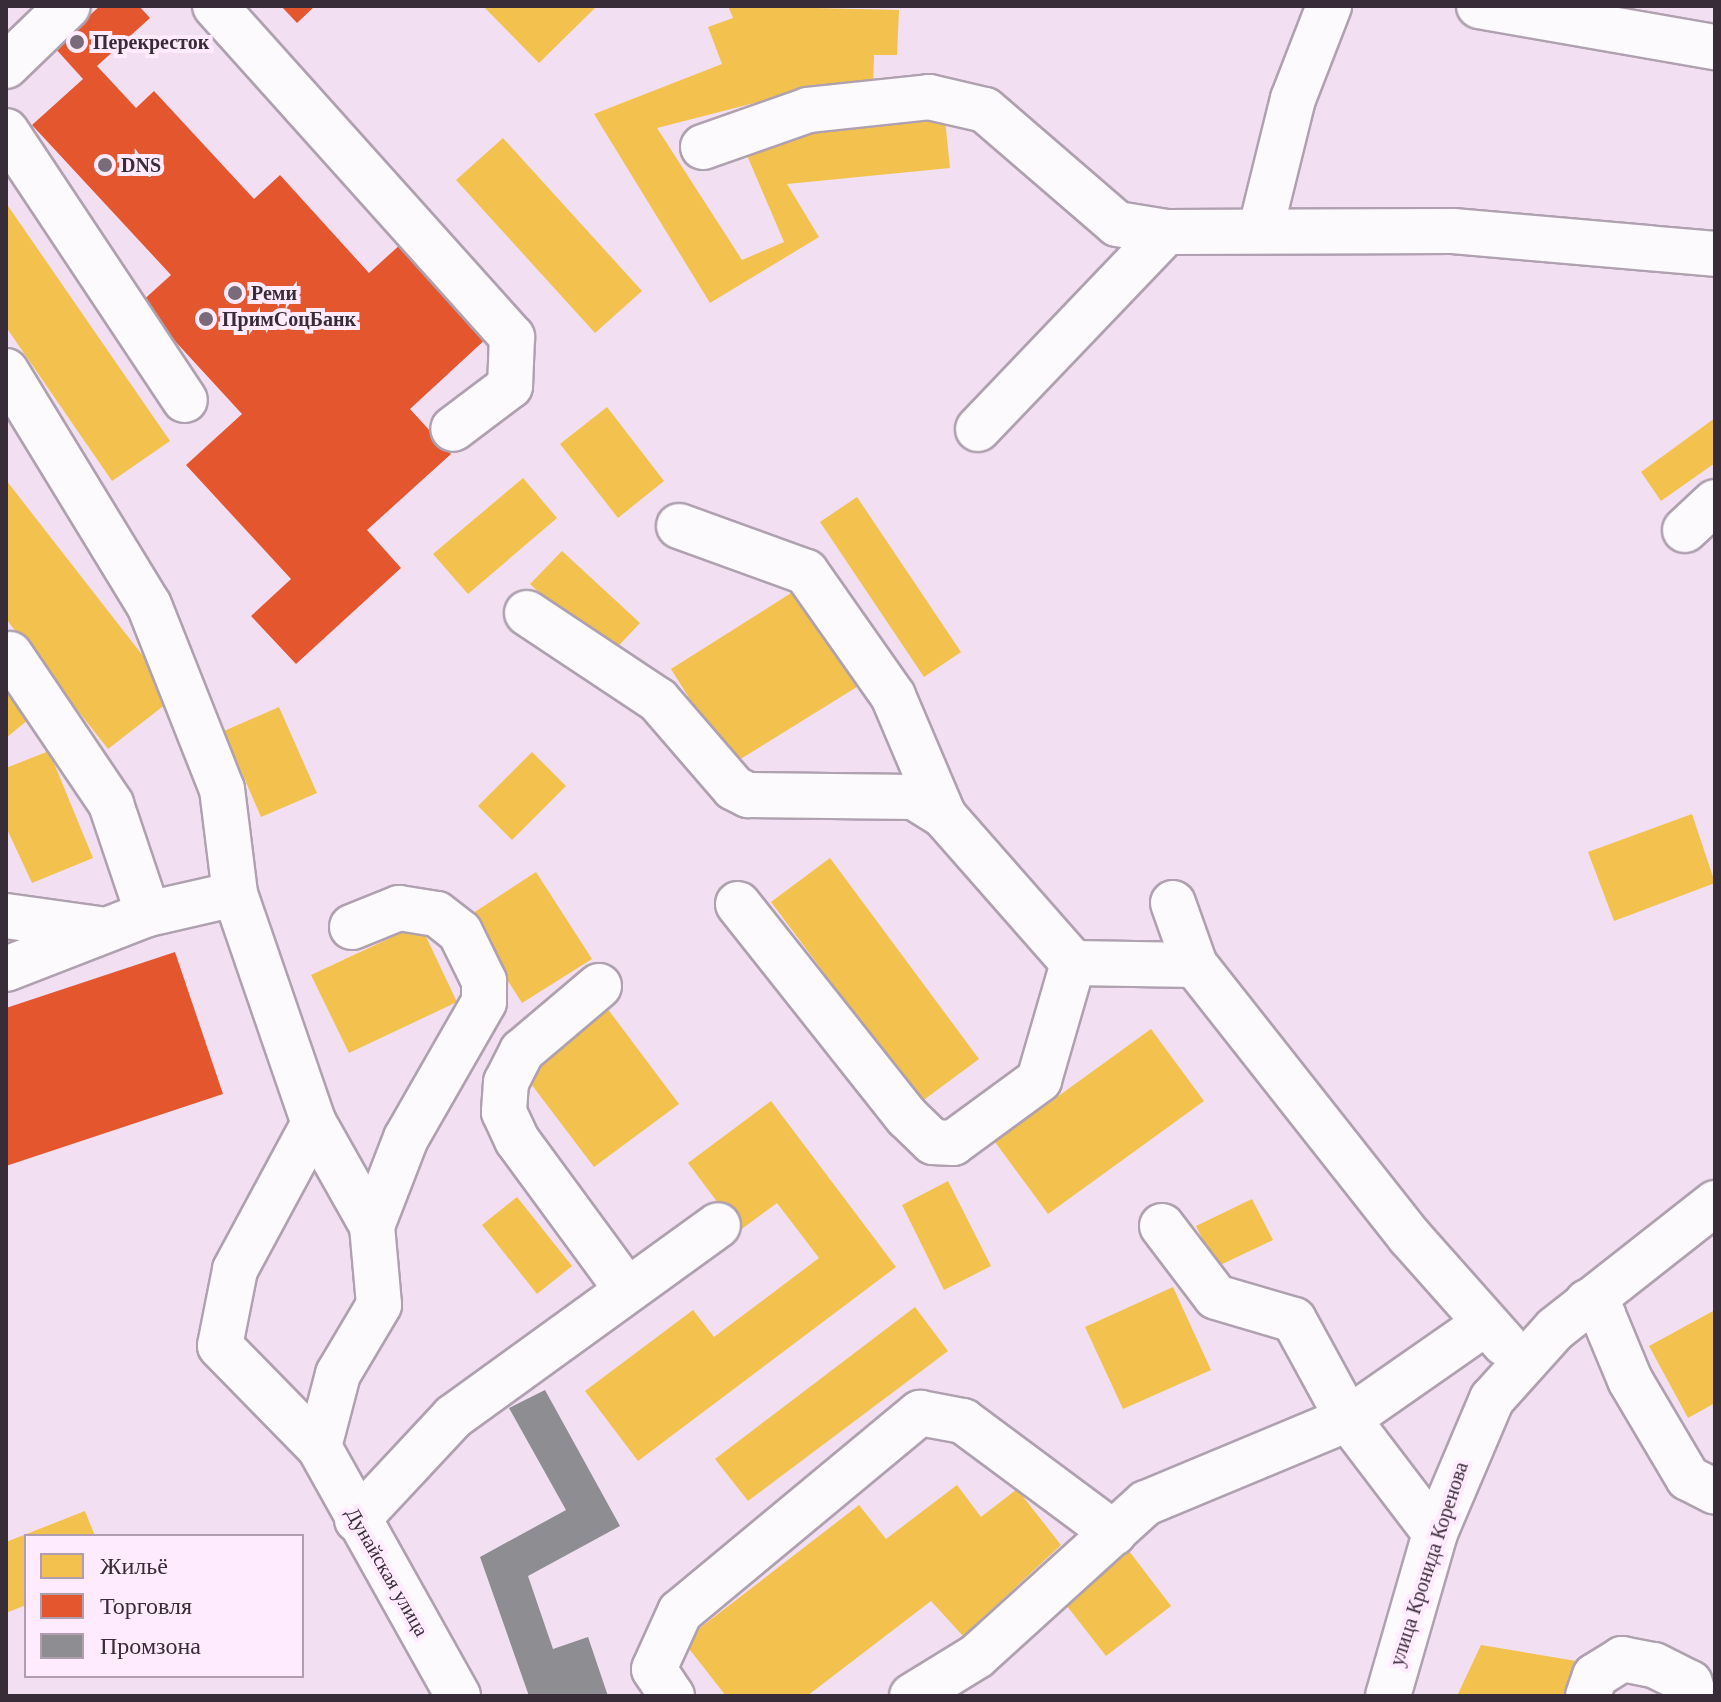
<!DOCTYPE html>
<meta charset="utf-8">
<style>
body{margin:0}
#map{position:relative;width:1721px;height:1702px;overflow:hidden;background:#f2e0f2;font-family:Georgia,serif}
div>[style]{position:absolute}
.homes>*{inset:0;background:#f2c14e}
.shops>*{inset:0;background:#e4572e}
.industry>*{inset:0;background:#8d8d92}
.roads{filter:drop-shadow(2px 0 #afa1af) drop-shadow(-2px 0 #afa1af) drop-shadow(0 2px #afa1af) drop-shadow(0 -2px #afa1af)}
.minor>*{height:44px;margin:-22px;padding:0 22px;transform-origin:22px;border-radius:22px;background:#fdfafd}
.dots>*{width:22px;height:22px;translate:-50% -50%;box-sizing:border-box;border:4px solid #ffeafe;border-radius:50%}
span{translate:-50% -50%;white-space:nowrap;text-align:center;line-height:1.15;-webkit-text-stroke:8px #ffeafe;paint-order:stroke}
.poi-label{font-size:20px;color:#392c39;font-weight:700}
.left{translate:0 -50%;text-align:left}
.street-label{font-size:20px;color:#392c39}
.frame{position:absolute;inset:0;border:8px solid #392c39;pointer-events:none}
.legend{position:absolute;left:24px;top:1534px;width:280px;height:144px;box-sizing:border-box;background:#ffeafe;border:2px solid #b09eaf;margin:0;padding:10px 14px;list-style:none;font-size:24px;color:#392c39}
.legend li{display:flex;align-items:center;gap:16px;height:40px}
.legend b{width:40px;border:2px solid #b09eaf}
</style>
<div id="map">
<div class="homes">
<div style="clip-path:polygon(483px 6px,597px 6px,539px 63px)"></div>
<div style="clip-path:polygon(728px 6px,899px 10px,897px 55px,874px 55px,873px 89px,816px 87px,657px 128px,742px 260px,784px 242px,740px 139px,945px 119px,950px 168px,787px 184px,819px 237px,710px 303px,594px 114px,722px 64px,708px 27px,733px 18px)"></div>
<div style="clip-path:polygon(503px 138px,642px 291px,595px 333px,456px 180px)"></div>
<div style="clip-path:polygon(6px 203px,170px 441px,112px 481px,6px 327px)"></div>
<div style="clip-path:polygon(607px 407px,664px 481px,618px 518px,560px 444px)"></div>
<div style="clip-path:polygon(1715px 418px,1715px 463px,1661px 501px,1641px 472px)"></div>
<div style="clip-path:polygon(523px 478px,557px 518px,468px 594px,433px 554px)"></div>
<div style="clip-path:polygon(6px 480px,175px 697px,108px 749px,6px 619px)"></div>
<div style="clip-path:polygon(857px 497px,961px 652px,924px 677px,820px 522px)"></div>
<div style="clip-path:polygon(562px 551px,640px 623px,608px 657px,530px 584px)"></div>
<div style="clip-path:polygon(799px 588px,860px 685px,731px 765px,671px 669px)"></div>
<div style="clip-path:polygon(6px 692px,29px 719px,6px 738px)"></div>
<div style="clip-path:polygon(279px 707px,317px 793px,261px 817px,224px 731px)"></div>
<div style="clip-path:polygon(49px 751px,93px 858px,32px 883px,6px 827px,6px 768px)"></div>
<div style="clip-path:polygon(532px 752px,566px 786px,512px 840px,478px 806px)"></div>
<div style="clip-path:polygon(1692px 814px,1715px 883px,1614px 921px,1588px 852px)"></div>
<div style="clip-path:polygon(830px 858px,979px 1059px,921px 1102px,771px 902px)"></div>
<div style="clip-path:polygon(536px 872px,592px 959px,522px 1003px,467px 917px)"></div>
<div style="clip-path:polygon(420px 924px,457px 1002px,349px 1053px,311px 975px)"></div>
<div style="clip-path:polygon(607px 1008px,679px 1104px,594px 1167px,522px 1072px)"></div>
<div style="clip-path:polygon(1151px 1029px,1204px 1101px,1048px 1214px,995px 1142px)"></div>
<div style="clip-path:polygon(771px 1101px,896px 1267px,638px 1461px,585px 1391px,693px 1310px,714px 1337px,819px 1258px,777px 1203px,739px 1231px,688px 1163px)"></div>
<div style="clip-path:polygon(948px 1181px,991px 1266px,944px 1290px,902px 1205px)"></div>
<div style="clip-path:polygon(517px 1197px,572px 1266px,537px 1294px,482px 1225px)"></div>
<div style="clip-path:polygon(1252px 1199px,1273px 1240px,1216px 1267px,1196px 1226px)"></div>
<div style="clip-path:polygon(1173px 1287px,1211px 1370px,1123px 1409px,1085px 1327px)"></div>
<div style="clip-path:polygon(915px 1307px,948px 1351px,748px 1501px,715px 1459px)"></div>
<div style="clip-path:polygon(1715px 1310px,1715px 1403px,1688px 1418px,1649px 1346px)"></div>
<div style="clip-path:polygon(957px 1485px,981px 1517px,1017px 1489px,1061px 1545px,963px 1636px,931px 1601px,807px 1696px,726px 1696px,683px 1641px,859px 1505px,886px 1539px)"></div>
<div style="clip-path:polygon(85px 1511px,95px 1536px,26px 1536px,26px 1605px,6px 1613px,6px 1542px)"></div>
<div style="clip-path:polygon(1129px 1551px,1171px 1606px,1106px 1656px,1063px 1601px)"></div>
<div style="clip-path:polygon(1481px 1645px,1588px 1663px,1577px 1696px,1457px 1696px)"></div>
</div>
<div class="shops">
<div style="clip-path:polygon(100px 6px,139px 6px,150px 18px,97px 66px,136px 108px,154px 91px,254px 199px,280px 175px,369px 273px,402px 243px,488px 337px,410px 409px,451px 454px,367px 530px,401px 568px,296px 664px,251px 616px,291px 579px,186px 465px,242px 414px,140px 303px,171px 275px,32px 125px,83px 79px,54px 47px)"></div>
<div style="clip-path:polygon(281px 6px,315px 6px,297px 23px)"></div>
<div style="clip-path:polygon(175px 952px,223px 1094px,6px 1166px,6px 1008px)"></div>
</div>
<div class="industry">
<div style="clip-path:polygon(545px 1390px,620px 1526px,528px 1576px,553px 1649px,588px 1637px,608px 1696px,529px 1696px,480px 1557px,566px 1510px,509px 1408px)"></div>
</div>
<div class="roads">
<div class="minor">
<div style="left:215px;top:6px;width:445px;rotate:48.1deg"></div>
<div style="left:512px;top:337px;width:49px;rotate:92.3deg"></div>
<div style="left:510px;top:386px;width:71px;rotate:143deg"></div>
<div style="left:1479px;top:6px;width:240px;rotate:9.9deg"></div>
<div style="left:6px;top:66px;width:86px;rotate:-44.1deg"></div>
<div style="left:6px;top:131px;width:323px;rotate:56.4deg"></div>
<div style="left:703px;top:147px;width:111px;rotate:-19.4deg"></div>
<div style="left:808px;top:110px;width:122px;rotate:-6.1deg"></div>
<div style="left:929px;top:97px;width:57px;rotate:13.1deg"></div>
<div style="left:985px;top:110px;width:174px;rotate:40.8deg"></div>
<div style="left:1117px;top:224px;width:50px;rotate:9.3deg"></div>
<div style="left:1166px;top:232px;width:287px;rotate:-0.2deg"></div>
<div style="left:1453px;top:231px;width:263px;rotate:5deg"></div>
<div style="left:1261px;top:228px;width:133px;rotate:-76.1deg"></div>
<div style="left:1293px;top:99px;width:100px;rotate:-68.8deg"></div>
<div style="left:6px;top:371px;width:274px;rotate:58.6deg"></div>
<div style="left:149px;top:605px;width:198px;rotate:68.4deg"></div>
<div style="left:222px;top:789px;width:106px;rotate:82.9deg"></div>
<div style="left:235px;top:894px;width:242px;rotate:71deg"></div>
<div style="left:314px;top:1123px;width:118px;rotate:60.6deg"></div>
<div style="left:372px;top:1226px;width:79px;rotate:84.9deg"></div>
<div style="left:379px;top:1305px;width:80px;rotate:120.7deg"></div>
<div style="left:338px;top:1374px;width:75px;rotate:104.6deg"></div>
<div style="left:978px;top:429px;width:272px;rotate:-46.3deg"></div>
<div style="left:679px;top:526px;width:135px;rotate:19.9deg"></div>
<div style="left:806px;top:572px;width:151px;rotate:54.9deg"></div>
<div style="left:893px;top:696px;width:130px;rotate:67deg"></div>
<div style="left:1685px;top:530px;width:41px;rotate:-43deg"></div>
<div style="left:527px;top:613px;width:157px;rotate:33.6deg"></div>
<div style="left:658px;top:700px;width:116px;rotate:49.2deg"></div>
<div style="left:734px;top:788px;width:16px;rotate:27deg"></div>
<div style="left:748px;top:795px;width:166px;rotate:0.7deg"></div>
<div style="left:914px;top:797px;width:36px;rotate:32deg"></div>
<div style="left:944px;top:816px;width:196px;rotate:48.7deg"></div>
<div style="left:1073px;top:963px;width:122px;rotate:0.9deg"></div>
<div style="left:10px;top:654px;width:181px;rotate:56deg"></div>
<div style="left:111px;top:804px;width:116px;rotate:71.4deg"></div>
<div style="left:1173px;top:903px;width:66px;rotate:70.5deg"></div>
<div style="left:1195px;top:965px;width:347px;rotate:51.7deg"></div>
<div style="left:1410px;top:1237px;width:143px;rotate:48.4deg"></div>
<div style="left:738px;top:904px;width:272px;rotate:51.6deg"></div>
<div style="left:907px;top:1117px;width:36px;rotate:44deg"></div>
<div style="left:933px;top:1142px;width:20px;rotate:3deg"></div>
<div style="left:953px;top:1143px;width:107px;rotate:-36.2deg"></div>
<div style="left:1039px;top:1080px;width:122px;rotate:-73.8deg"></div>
<div style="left:6px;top:916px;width:94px;rotate:8deg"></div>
<div style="left:352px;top:927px;width:51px;rotate:-22deg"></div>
<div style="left:399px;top:908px;width:38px;rotate:9deg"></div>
<div style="left:437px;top:914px;width:29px;rotate:38deg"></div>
<div style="left:460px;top:932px;width:55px;rotate:63.9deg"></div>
<div style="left:484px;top:981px;width:21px;rotate:90deg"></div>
<div style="left:484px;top:1002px;width:157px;rotate:119.8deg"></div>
<div style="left:406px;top:1138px;width:94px;rotate:111.1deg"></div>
<div style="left:6px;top:969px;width:152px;rotate:-21.2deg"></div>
<div style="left:148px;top:914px;width:89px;rotate:-12.9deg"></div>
<div style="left:599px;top:986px;width:101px;rotate:139.8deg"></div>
<div style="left:522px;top:1051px;width:35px;rotate:117deg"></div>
<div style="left:506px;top:1082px;width:30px;rotate:94deg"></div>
<div style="left:504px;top:1112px;width:31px;rotate:65deg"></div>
<div style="left:517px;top:1140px;width:186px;rotate:53.7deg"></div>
<div style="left:314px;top:1123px;width:167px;rotate:118.3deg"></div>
<div style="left:235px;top:1270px;width:77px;rotate:101.2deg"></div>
<div style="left:220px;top:1346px;width:141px;rotate:45.6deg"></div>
<div style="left:319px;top:1447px;width:285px;rotate:60.8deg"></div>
<div style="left:1162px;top:1226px;width:89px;rotate:52.7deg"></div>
<div style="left:1216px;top:1297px;width:81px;rotate:16.4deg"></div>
<div style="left:1294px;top:1320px;width:113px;rotate:61.4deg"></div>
<div style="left:1348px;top:1419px;width:143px;rotate:52.7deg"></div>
<div style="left:1587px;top:1302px;width:21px;rotate:39deg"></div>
<div style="left:1603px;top:1315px;width:70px;rotate:67.4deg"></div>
<div style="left:1630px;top:1380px;width:114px;rotate:59.4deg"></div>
<div style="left:1688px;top:1478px;width:30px;rotate:27deg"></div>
<div style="left:357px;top:1520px;width:141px;rotate:-47deg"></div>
<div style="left:453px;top:1417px;width:327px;rotate:-35.9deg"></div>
<div style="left:672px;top:1696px;width:32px;rotate:-124deg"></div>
<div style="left:654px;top:1669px;width:63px;rotate:-65.5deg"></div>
<div style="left:680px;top:1612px;width:312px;rotate:-39.7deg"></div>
<div style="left:920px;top:1413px;width:44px;rotate:10.5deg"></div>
<div style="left:963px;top:1421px;width:188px;rotate:36.6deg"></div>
<div style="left:912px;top:1696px;width:76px;rotate:-31.6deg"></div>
<div style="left:977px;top:1656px;width:228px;rotate:-42.2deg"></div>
<div style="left:1146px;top:1503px;width:219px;rotate:-22.6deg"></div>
<div style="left:1348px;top:1419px;width:166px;rotate:-34.9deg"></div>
<div style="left:1388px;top:1696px;width:170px;rotate:-73.9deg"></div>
<div style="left:1435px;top:1533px;width:146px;rotate:-67deg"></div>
<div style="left:1492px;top:1399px;width:94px;rotate:-48deg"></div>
<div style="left:1555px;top:1329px;width:204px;rotate:-38.2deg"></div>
<div style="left:1588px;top:1696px;width:21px;rotate:-71deg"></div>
<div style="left:1595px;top:1676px;width:32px;rotate:-32deg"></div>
<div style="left:1622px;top:1659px;width:33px;rotate:11deg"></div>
<div style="left:1654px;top:1665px;width:40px;rotate:26.6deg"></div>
<div style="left:1690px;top:1683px;width:14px;rotate:73deg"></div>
</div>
</div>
<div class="dots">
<div style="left:77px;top:42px;background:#7a6b7a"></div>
<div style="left:105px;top:165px;background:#7a6b7a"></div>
<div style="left:235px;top:293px;background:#7a6b7a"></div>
<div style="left:206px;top:319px;background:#7a6b7a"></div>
</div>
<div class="poi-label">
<span class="left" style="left:93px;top:42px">Перекресток</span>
<span class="left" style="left:121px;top:165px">DNS</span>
<span class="left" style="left:251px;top:293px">Реми</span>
<span class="left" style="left:222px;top:319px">ПримСоцБанк</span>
</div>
<div class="street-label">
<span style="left:1429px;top:1564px;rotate:-72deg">улица Кронида Коренова</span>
<span style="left:387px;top:1572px;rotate:60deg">Дунайская улица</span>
</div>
<div class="frame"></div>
<ul class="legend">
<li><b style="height:22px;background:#f2c14e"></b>Жильё</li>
<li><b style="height:22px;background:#e4572e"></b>Торговля</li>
<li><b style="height:22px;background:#8d8d92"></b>Промзона</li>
</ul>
</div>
